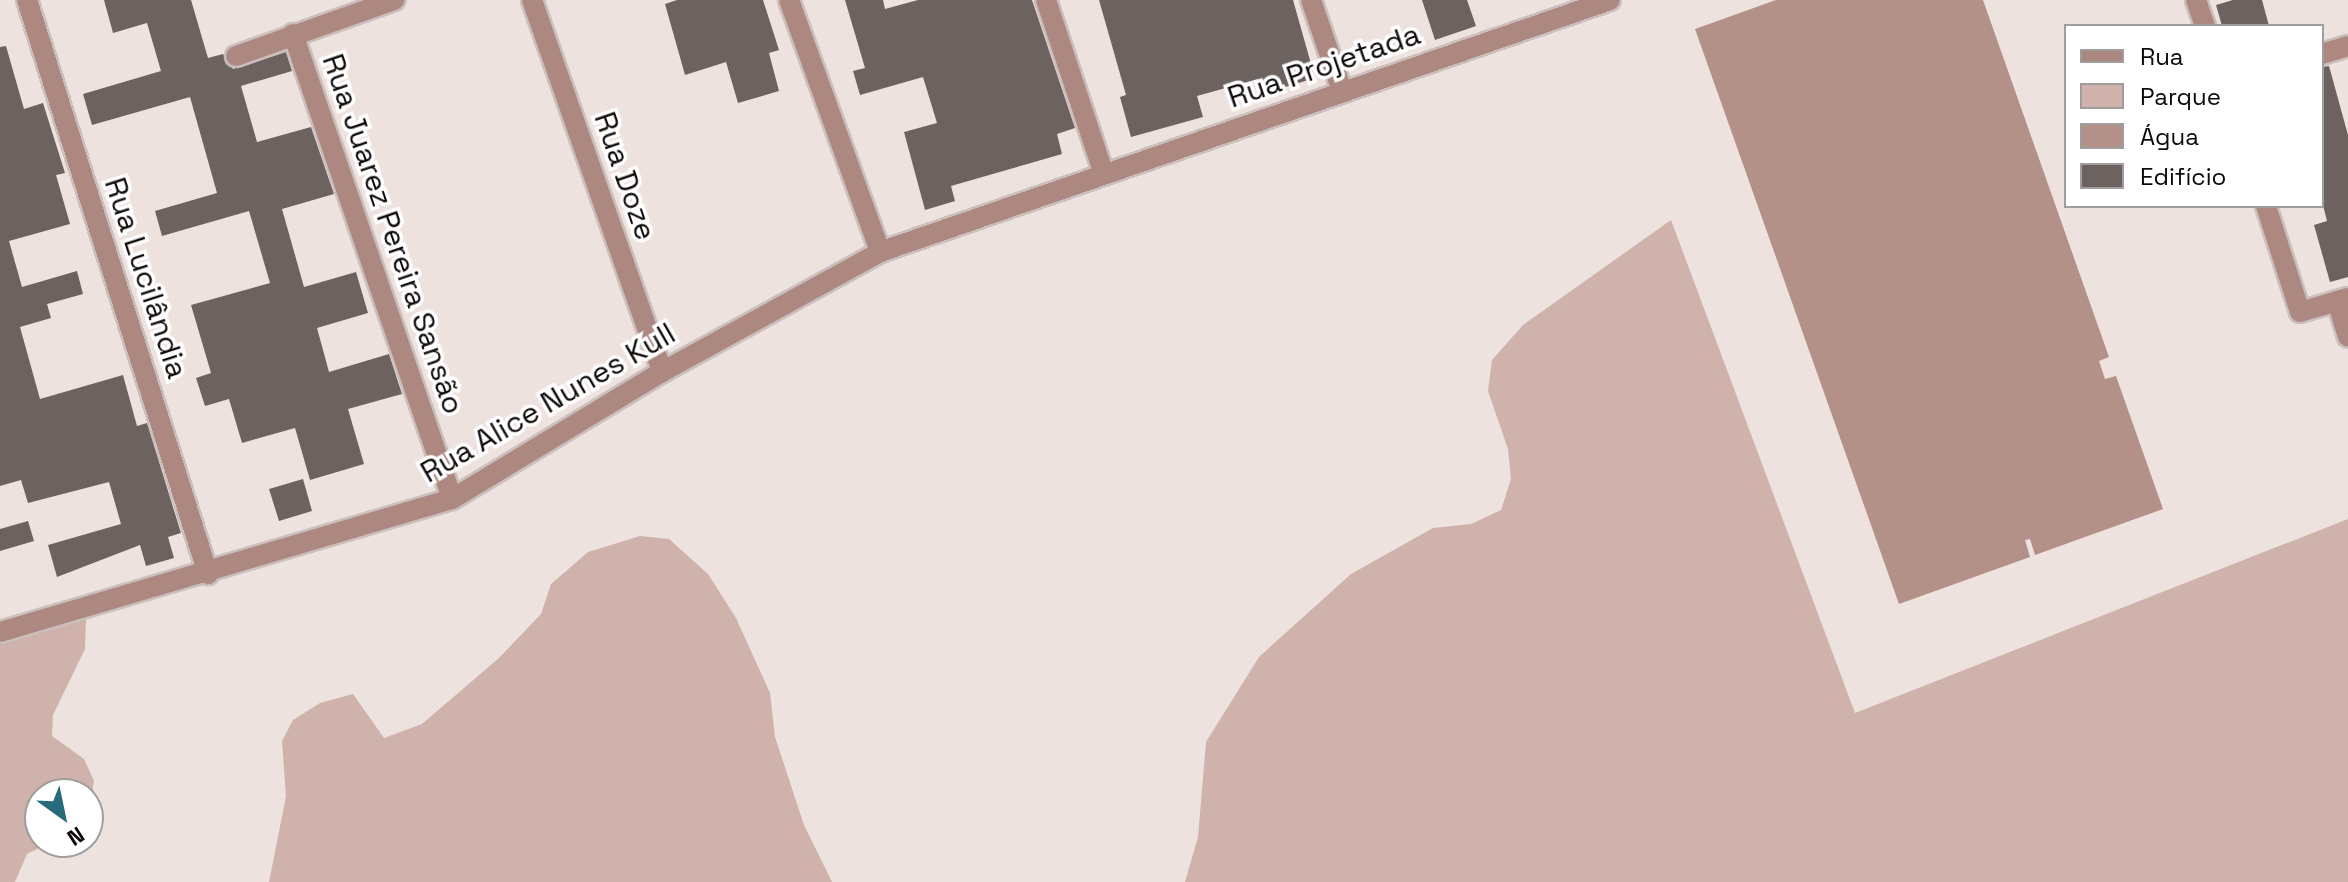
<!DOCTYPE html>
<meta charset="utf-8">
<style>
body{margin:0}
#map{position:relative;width:2348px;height:882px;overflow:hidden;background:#eee2df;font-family:"Space Grotesk",sans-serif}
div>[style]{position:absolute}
.green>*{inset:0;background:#ceb2ab}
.water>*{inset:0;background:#b39088}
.building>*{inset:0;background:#6c625f}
.roads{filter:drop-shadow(2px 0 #cabfbd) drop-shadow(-2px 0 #cabfbd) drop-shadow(0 2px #cabfbd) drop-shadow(0 -2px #cabfbd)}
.minor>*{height:20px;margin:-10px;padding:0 10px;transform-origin:10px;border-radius:10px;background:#ad8880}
span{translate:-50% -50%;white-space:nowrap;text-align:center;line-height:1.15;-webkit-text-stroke:7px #fff;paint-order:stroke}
.street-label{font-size:30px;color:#0e0a09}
.legend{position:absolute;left:2064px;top:24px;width:260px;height:184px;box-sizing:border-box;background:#fff;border:2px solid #9f9d9d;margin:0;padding:10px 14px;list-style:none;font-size:24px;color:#0e0a09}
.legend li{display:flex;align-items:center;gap:16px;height:40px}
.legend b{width:40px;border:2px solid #9f9d9d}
.north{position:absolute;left:24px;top:778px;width:80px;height:80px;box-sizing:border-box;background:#fff;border:2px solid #9f9d9d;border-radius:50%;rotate:147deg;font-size:22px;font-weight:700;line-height:32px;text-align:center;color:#0e0a09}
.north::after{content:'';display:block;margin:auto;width:28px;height:36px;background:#266c7b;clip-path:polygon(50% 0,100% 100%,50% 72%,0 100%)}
</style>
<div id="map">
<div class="green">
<div style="clip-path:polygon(1671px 220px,1855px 713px,2348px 519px,2348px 882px,1185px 882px,1198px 837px,1206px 742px,1259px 657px,1351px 574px,1433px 528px,1471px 524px,1501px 510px,1511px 479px,1508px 449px,1488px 391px,1492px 360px,1523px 325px)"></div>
<div style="clip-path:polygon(640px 536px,669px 539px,708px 574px,736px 618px,770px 693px,775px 737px,804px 825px,832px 882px,269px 882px,286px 796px,282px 741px,293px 720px,320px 703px,353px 694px,384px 738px,422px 724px,499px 658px,541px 614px,551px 584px,588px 552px)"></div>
<div style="clip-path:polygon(86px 618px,85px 649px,53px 715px,52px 736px,84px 759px,94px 781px,89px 811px,88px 794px,40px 794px,40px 842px,51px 842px,27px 854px,15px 882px,0 882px,0 643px)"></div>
</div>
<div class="water">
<div style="clip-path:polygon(1776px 0,1983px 0,2109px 357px,2099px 361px,2105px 379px,2116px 376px,2163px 509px,2035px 555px,2030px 539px,2025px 540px,2030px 557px,1899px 604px,1695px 29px)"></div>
</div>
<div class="building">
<div style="clip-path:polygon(104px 0,191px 0,208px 58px,223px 54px,233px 69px,286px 52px,292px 71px,241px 86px,257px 142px,311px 127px,334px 194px,282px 209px,304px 287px,356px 272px,368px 313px,317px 328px,329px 372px,389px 354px,402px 394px,348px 409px,364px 464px,310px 480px,295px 428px,242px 443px,229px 399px,205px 406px,196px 378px,211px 373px,191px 305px,270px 283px,249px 211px,162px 236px,155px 211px,217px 193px,190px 97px,92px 125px,83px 94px,161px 71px,147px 23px,113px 33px)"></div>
<div style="clip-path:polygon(677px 0,763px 0,779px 50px,769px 53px,779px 91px,738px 103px,726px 62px,685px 75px,665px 4px)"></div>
<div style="clip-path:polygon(845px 0,883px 0,885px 9px,918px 0,1032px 0,1075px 128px,1057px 134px,1062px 154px,951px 186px,955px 201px,925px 210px,904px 132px,937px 123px,923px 77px,860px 95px,853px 71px,865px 68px)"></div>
<div style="clip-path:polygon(1099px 0,1293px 0,1315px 78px,1262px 94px,1258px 79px,1197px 96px,1203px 117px,1131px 137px,1120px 97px,1126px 95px)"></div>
<div style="clip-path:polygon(1422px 0,1467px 0,1476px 26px,1435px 40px)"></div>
<div style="clip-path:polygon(2233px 0,2262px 0,2269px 26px,2222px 26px,2216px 5px)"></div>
<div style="clip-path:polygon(6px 46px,24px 109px,43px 103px,65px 173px,56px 175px,70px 224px,9px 241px,22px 287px,77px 271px,83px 294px,47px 304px,51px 318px,20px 327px,40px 399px,123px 375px,137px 426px,147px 423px,181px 533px,168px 537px,174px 558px,146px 566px,140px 545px,57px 577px,48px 545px,121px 524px,109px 482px,28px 503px,21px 480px,0 486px,0 47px)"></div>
<div style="clip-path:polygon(2329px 66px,2348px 135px,2348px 277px,2330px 282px,2314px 225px,2327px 221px,2322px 201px,2322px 67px)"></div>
<div style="clip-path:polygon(303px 479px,312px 511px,279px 521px,269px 489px)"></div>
<div style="clip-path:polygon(28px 521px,34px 541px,0 551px,0 529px)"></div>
</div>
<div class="roads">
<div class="minor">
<div style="left:27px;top:0;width:602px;rotate:72.5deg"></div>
<div style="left:532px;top:0;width:394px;rotate:70.7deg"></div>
<div style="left:789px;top:0;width:268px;rotate:70.1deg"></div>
<div style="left:1046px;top:0;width:183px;rotate:71.6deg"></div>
<div style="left:1311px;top:0;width:96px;rotate:71.2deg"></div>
<div style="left:2196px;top:0;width:28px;rotate:71deg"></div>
<div style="left:293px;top:34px;width:491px;rotate:71.1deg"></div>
<div style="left:2322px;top:54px;width:27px;rotate:-17deg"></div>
<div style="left:236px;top:56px;width:168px;rotate:-19.5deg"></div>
<div style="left:2266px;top:206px;width:111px;rotate:72.2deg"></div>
<div style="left:2300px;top:312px;width:50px;rotate:-16.3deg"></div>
<div style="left:2337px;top:301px;width:37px;rotate:73deg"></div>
<div style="left:0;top:632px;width:471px;rotate:-16.4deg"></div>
<div style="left:452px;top:499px;width:245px;rotate:-31.2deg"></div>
<div style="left:662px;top:372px;width:249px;rotate:-28.8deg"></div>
<div style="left:880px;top:252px;width:772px;rotate:-19.04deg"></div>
</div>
</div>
<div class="street-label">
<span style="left:1324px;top:66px;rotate:-19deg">Rua Projetada</span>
<span style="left:625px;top:176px;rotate:71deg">Rua Doze</span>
<span style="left:393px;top:234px;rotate:71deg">Rua Juarez Pereira Sansão</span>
<span style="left:146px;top:278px;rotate:72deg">Rua Lucilândia</span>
<span style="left:548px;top:403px;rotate:-30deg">Rua Alice Nunes Kull</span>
</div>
<ul class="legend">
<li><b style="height:10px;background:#ad8880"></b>Rua</li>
<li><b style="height:22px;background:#ceb2ab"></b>Parque</li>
<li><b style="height:22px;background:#b39088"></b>Água</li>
<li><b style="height:22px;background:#6c625f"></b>Edifício</li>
</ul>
<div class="north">N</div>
</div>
